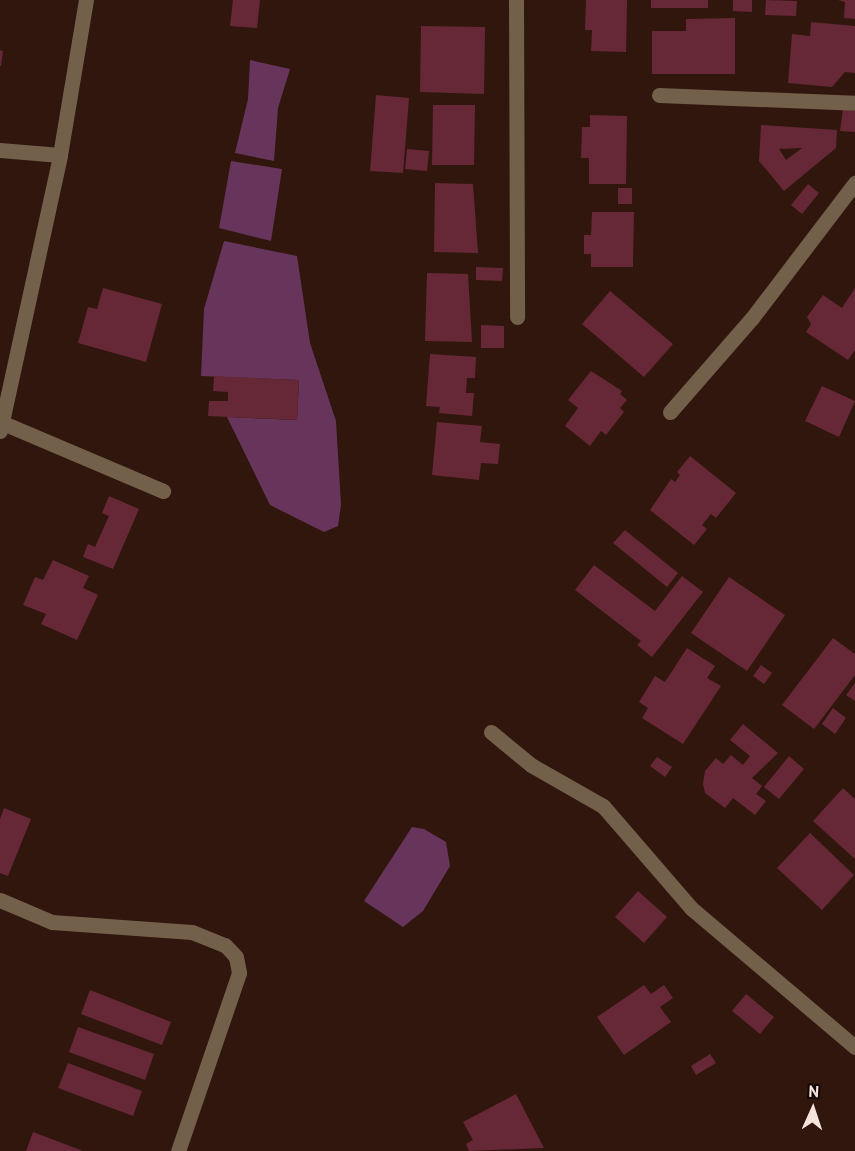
<!DOCTYPE html>
<style>
body{margin:0}
#map{position:relative;width:855px;height:1151px;overflow:hidden;background:#30160d;font-family:"PT Sans",sans-serif}
div>[style]{position:absolute}
.water>*{inset:0;background:#67355b}
.building>*{inset:0;background:#662836}
.minor>*{height:15px;margin:-7.5px;padding:0 7.5px;transform-origin:7.5px;border-radius:7.5px;background:#72604a}
span{translate:-50% -50%;white-space:nowrap;text-align:center;line-height:1.15;-webkit-text-stroke:5px #100503;paint-order:stroke}
.north{position:absolute;left:783px;top:1079px;width:60px;height:60px;-webkit-text-stroke:4px #100503;paint-order:stroke;rotate:3deg;font-size:16px;font-weight:700;line-height:24px;text-align:center;color:#f6e3dd}
.north::after{content:'';display:block;margin:auto;width:21px;height:27px;background:#f6e3dd;clip-path:polygon(50% 0,100% 100%,50% 72%,0 100%)}
</style>
<div id="map">
<div class="water">
<div style="clip-path:polygon(250px 60px,290px 69px,278px 108px,274px 161px,235px 153px,248px 99px)"></div>
<div style="clip-path:polygon(231px 161px,282px 169px,271px 241px,219px 228px)"></div>
<div style="clip-path:polygon(224px 241px,297px 256px,310px 343px,336px 421px,341px 505px,338px 526px,324px 532px,270px 505px,227px 417px,297px 420px,299px 380px,201px 376px,204px 309px)"></div>
<div style="clip-path:polygon(412px 827px,424px 829px,446px 842px,450px 866px,423px 911px,403px 927px,364px 901px)"></div>
</div>
<div class="building">
<div style="clip-path:polygon(233px 0,260px 0,257px 28px,230px 26px)"></div>
<div style="clip-path:polygon(586px 0,627px 0,626px 52px,591px 51px,592px 30px,585px 30px)"></div>
<div style="clip-path:polygon(651px 0,708px 0,708px 8px,651px 8px)"></div>
<div style="clip-path:polygon(733px 0,752px 0,752px 12px,733px 11px)"></div>
<div style="clip-path:polygon(766px 0,797px 1px,796px 16px,765px 15px)"></div>
<div style="clip-path:polygon(838px 0,855px 0,855px 19px,844px 18px,845px 2px)"></div>
<div style="clip-path:polygon(735px 18px,735px 74px,652px 74px,652px 31px,686px 31px,686px 19px)"></div>
<div style="clip-path:polygon(811px 22px,855px 26px,855px 73px,845px 72px,832px 87px,788px 83px,792px 34px,810px 36px)"></div>
<div style="clip-path:polygon(421px 26px,485px 27px,484px 94px,420px 92px)"></div>
<div style="clip-path:polygon(0 50px,3px 51px,1px 66px,0 66px)"></div>
<div style="clip-path:polygon(376px 95px,409px 98px,403px 173px,370px 171px)"></div>
<div style="clip-path:polygon(433px 105px,475px 105px,474px 165px,432px 165px)"></div>
<div style="clip-path:polygon(843px 109px,855px 111px,855px 132px,840px 131px)"></div>
<div style="clip-path:polygon(590px 115px,627px 116px,626px 184px,589px 184px,589px 158px,581px 158px,582px 127px,590px 127px)"></div>
<div style="clip-path:polygon(evenodd,761px 125px,837px 130px,836px 148px,784px 191px,759px 161px,761px 125px,802px 148px,786px 160px,779px 149px,802px 148px)"></div>
<div style="clip-path:polygon(407px 149px,429px 151px,427px 171px,405px 169px)"></div>
<div style="clip-path:polygon(435px 183px,473px 184px,478px 253px,434px 252px)"></div>
<div style="clip-path:polygon(808px 184px,819px 193px,802px 214px,791px 205px)"></div>
<div style="clip-path:polygon(618px 188px,632px 188px,632px 204px,618px 204px)"></div>
<div style="clip-path:polygon(592px 212px,634px 212px,633px 267px,591px 267px,591px 254px,584px 254px,584px 235px,591px 235px)"></div>
<div style="clip-path:polygon(476px 267px,503px 268px,502px 281px,476px 280px)"></div>
<div style="clip-path:polygon(427px 273px,468px 274px,472px 342px,425px 341px)"></div>
<div style="clip-path:polygon(103px 288px,162px 304px,146px 362px,78px 343px,88px 307px,97px 309px)"></div>
<div style="clip-path:polygon(855px 288px,855px 350px,848px 360px,806px 332px,811px 324px,807px 317px,823px 295px,842px 308px)"></div>
<div style="clip-path:polygon(610px 291px,673px 344px,644px 377px,582px 324px)"></div>
<div style="clip-path:polygon(481px 325px,504px 326px,504px 348px,481px 348px)"></div>
<div style="clip-path:polygon(430px 354px,476px 357px,475px 378px,467px 378px,466px 393px,474px 393px,472px 416px,439px 413px,440px 407px,426px 406px)"></div>
<div style="clip-path:polygon(591px 371px,622px 391px,620px 394px,627px 400px,620px 408px,624px 412px,606px 435px,601px 431px,590px 446px,565px 426px,578px 408px,568px 400px)"></div>
<div style="clip-path:polygon(214px 376px,299px 380px,297px 420px,208px 416px,209px 401px,228px 401px,228px 392px,213px 391px)"></div>
<div style="clip-path:polygon(822px 386px,855px 401px,839px 437px,805px 421px)"></div>
<div style="clip-path:polygon(437px 422px,482px 426px,480px 442px,500px 444px,498px 464px,481px 463px,479px 480px,432px 475px)"></div>
<div style="clip-path:polygon(690px 456px,736px 493px,716px 518px,711px 514px,702px 525px,707px 529px,694px 545px,650px 510px,671px 479px,675px 482px,680px 475px,677px 472px)"></div>
<div style="clip-path:polygon(109px 496px,139px 509px,113px 569px,83px 557px,88px 544px,95px 547px,109px 516px,102px 513px)"></div>
<div style="clip-path:polygon(625px 530px,678px 573px,667px 587px,613px 543px)"></div>
<div style="clip-path:polygon(53px 560px,89px 576px,83px 588px,98px 595px,77px 640px,41px 624px,46px 614px,23px 605px,35px 577px,43px 580px)"></div>
<div style="clip-path:polygon(594px 565px,655px 611px,682px 576px,703px 592px,652px 657px,637px 645px,641px 641px,575px 590px)"></div>
<div style="clip-path:polygon(729px 577px,785px 615px,747px 671px,691px 633px)"></div>
<div style="clip-path:polygon(833px 638px,855px 654px,855px 675px,814px 729px,782px 705px)"></div>
<div style="clip-path:polygon(687px 648px,715px 666px,707px 678px,721px 686px,683px 744px,642px 718px,648px 708px,639px 702px,655px 676px,665px 682px)"></div>
<div style="clip-path:polygon(761px 665px,772px 673px,764px 684px,753px 676px)"></div>
<div style="clip-path:polygon(855px 683px,855px 701px,846px 695px)"></div>
<div style="clip-path:polygon(833px 708px,846px 718px,835px 734px,822px 724px)"></div>
<div style="clip-path:polygon(743px 724px,778px 753px,752px 778px,762px 786px,756px 794px,766px 801px,755px 815px,733px 798px,725px 808px,705px 793px,703px 784px,705px 771px,716px 758px,723px 764px,731px 755px,743px 765px,750px 756px,730px 740px)"></div>
<div style="clip-path:polygon(789px 756px,804px 769px,779px 799px,764px 787px)"></div>
<div style="clip-path:polygon(657px 757px,672px 767px,665px 777px,650px 766px)"></div>
<div style="clip-path:polygon(843px 788px,855px 799px,855px 859px,813px 821px)"></div>
<div style="clip-path:polygon(4px 808px,31px 819px,8px 876px,0 873px,0 819px)"></div>
<div style="clip-path:polygon(810px 833px,854px 875px,822px 910px,777px 868px)"></div>
<div style="clip-path:polygon(638px 891px,667px 917px,644px 943px,615px 917px)"></div>
<div style="clip-path:polygon(644px 985px,651px 994px,664px 985px,673px 998px,660px 1007px,671px 1022px,624px 1055px,597px 1017px)"></div>
<div style="clip-path:polygon(90px 990px,171px 1022px,162px 1045px,81px 1014px)"></div>
<div style="clip-path:polygon(746px 994px,774px 1017px,760px 1034px,732px 1011px)"></div>
<div style="clip-path:polygon(78px 1027px,154px 1054px,145px 1080px,69px 1052px)"></div>
<div style="clip-path:polygon(710px 1054px,716px 1063px,696px 1075px,691px 1066px)"></div>
<div style="clip-path:polygon(68px 1063px,142px 1091px,133px 1116px,58px 1088px)"></div>
<div style="clip-path:polygon(516px 1094px,544px 1148px,469px 1151px,466px 1144px,473px 1140px,463px 1122px)"></div>
<div style="clip-path:polygon(33px 1132px,83px 1151px,26px 1151px)"></div>
</div>
<div class="minor">
<div style="left:516px;top:0;width:317px;rotate:89.8deg"></div>
<div style="left:659px;top:95px;width:196px;rotate:2.3deg"></div>
<div style="left:0;top:150px;width:60px;rotate:4.8deg"></div>
<div style="left:670px;top:412px;width:125px;rotate:-48.9deg"></div>
<div style="left:752px;top:318px;width:170px;rotate:-52.7deg"></div>
<div style="left:3px;top:423px;width:174px;rotate:23deg"></div>
<div style="left:0;top:431px;width:282px;rotate:-77.7deg"></div>
<div style="left:60px;top:155px;width:157px;rotate:-80.5deg"></div>
<div style="left:491px;top:732px;width:52px;rotate:39.5deg"></div>
<div style="left:531px;top:765px;width:83px;rotate:29.7deg"></div>
<div style="left:603px;top:806px;width:135px;rotate:49.2deg"></div>
<div style="left:691px;top:908px;width:215px;rotate:40.3deg"></div>
<div style="left:0;top:900px;width:56px;rotate:22.9deg"></div>
<div style="left:52px;top:922px;width:140px;rotate:4.1deg"></div>
<div style="left:192px;top:932px;width:35px;rotate:22deg"></div>
<div style="left:225px;top:945px;width:16px;rotate:47deg"></div>
<div style="left:236px;top:957px;width:16px;rotate:79deg"></div>
<div style="left:239px;top:973px;width:188px;rotate:108.9deg"></div>
</div>
<div class="north">N</div>
</div>
